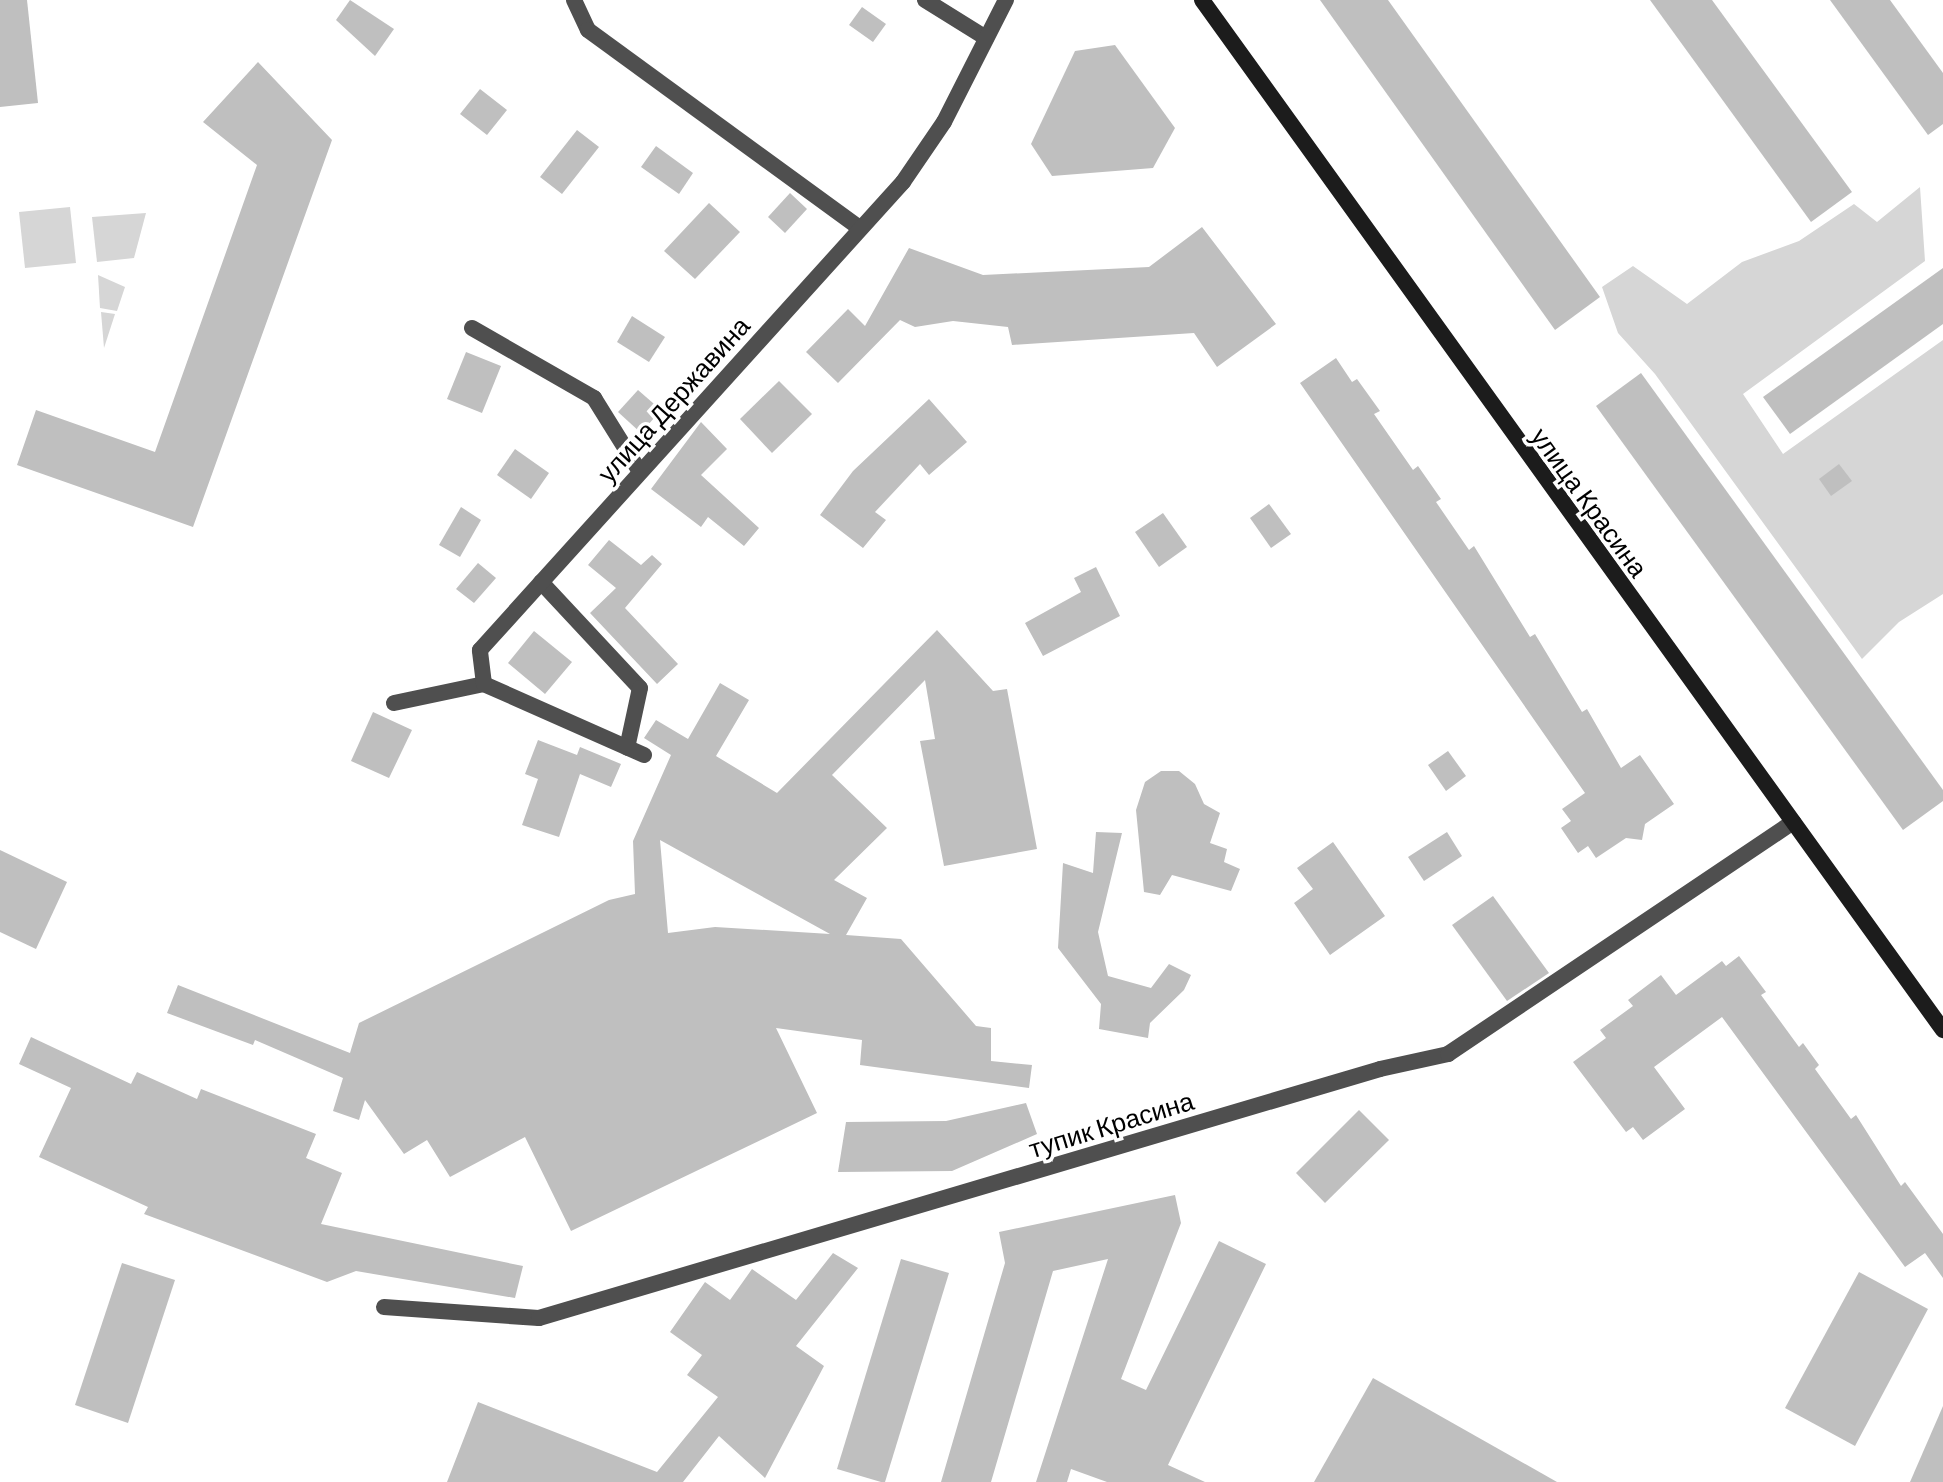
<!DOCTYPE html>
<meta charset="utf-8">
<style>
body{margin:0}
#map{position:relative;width:1943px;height:1482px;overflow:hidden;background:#fff;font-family:Barlow,sans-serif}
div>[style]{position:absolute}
.green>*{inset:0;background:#d6d6d6}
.building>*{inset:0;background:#bfbfbf}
.minor>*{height:16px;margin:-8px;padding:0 8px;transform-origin:8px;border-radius:8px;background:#4f4f4f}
.secondary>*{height:16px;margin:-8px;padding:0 8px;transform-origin:8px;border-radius:8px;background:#1c1c1c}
span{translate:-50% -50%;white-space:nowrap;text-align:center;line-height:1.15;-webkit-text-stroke:7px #fff;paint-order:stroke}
.street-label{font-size:26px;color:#000}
</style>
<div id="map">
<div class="green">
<div style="clip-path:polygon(1920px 187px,1925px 261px,1743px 394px,1783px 454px,1943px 340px,1943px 594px,1899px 622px,1862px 659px,1655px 374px,1618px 333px,1602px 287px,1633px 266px,1687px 304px,1742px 262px,1799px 241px,1854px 204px,1877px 222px)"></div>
<div style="clip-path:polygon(70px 207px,76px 263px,25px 268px,19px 212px)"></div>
<div style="clip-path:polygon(146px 213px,134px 258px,97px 262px,92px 217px)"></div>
<div style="clip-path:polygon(98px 275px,125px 287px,117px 311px,100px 308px)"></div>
<div style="clip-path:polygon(101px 312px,115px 314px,104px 348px)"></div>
</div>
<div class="building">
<div style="clip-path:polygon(0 0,27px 0,38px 103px,0 107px)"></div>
<div style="clip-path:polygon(350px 0,394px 29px,375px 56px,336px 20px)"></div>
<div style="clip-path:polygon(1320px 0,1388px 0,1600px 297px,1555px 330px)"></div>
<div style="clip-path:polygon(1650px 0,1712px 0,1852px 192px,1811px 222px)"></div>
<div style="clip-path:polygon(1830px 0,1890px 0,1943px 73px,1943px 124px,1928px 135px)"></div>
<div style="clip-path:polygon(862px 7px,886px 24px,873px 42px,849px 25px)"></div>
<div style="clip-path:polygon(1115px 45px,1175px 128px,1153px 168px,1052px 176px,1031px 144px,1075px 51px)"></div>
<div style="clip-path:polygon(258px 62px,332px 140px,193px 527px,17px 465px,36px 410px,155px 452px,257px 165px,203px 122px)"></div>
<div style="clip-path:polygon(480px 89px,507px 110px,487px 135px,460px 114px)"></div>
<div style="clip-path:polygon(577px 130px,599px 147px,562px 194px,540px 177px)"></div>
<div style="clip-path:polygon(656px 146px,693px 173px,679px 194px,641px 167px)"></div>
<div style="clip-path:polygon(790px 193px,807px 209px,785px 233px,768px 217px)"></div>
<div style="clip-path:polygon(709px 203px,740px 232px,695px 279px,664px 251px)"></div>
<div style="clip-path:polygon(1202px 227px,1276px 324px,1217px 367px,1194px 333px,1012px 345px,1008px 327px,953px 321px,915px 327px,900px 320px,838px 383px,806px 352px,848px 309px,865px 326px,909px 248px,983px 275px,1149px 267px)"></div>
<div style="clip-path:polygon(1943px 268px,1943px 324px,1790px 434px,1763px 397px)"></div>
<div style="clip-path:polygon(632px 316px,665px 337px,649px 362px,617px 342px)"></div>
<div style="clip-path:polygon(466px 352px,501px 366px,482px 413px,447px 399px)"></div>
<div style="clip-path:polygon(1336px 358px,1352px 382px,1357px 379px,1380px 411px,1374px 414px,1413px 470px,1418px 466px,1441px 499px,1436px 502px,1469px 550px,1474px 546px,1530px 637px,1535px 634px,1582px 712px,1587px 709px,1621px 768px,1640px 755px,1674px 804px,1645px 824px,1642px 840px,1626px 838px,1596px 858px,1588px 846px,1578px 853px,1561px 828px,1571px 821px,1562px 809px,1585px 793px,1300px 383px)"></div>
<div style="clip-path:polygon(1641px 373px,1943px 790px,1943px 801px,1903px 830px,1596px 406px)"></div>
<div style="clip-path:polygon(779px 381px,812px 414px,772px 453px,740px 419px)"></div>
<div style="clip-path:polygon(638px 390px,661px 410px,641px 433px,618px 412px)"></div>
<div style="clip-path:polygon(929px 399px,967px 442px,929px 475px,920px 464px,875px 512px,886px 520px,863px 548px,820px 515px,853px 471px)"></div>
<div style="clip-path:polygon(701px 422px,727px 449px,701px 475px,759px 528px,744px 546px,708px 517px,701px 527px,651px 489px)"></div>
<div style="clip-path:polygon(515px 449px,549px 473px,531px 499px,497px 475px)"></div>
<div style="clip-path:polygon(1839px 464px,1852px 481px,1831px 496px,1819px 479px)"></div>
<div style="clip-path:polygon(1269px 504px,1291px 534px,1271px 548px,1250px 518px)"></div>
<div style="clip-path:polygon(461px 507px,481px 520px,460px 557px,439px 545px)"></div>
<div style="clip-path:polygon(1163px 513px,1187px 547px,1159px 567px,1135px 532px)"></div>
<div style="clip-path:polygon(609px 540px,641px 565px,652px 555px,662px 564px,625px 608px,678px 664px,657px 684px,590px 613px,616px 588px,588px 565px)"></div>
<div style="clip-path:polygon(478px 563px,496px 578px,474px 603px,456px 589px)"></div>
<div style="clip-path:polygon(1096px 567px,1120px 616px,1043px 656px,1025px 623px,1081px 592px,1074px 578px)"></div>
<div style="clip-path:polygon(evenodd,937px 630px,993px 691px,1007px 689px,1037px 849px,944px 866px,920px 741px,935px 739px,925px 680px,832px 775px,887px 828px,834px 880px,867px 898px,846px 935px,901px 939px,976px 1026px,991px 1028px,991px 1061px,1032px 1065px,1029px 1088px,860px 1065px,862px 1040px,776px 1028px,817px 1113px,571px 1231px,525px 1137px,450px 1177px,427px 1140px,404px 1154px,365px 1100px,359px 1120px,333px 1111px,343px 1078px,255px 1040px,253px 1045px,167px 1013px,178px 985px,350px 1053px,359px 1023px,609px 900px,635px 894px,633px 841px,671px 755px,644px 738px,656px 720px,688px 739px,720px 683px,749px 700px,716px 756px,777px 793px,937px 630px,660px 840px,830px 934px,715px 927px,668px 933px,660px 840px)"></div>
<div style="clip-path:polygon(534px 631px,572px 662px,545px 694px,508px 663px)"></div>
<div style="clip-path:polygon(373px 712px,412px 730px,389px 778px,351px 761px)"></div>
<div style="clip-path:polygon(538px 740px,577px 755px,580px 747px,621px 764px,611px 787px,580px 774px,559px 837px,522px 825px,538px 779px,525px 774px)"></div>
<div style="clip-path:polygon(1448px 751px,1466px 776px,1446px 791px,1428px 765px)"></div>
<div style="clip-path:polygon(1161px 771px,1179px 771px,1195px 784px,1204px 804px,1220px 813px,1210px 843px,1227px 849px,1224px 862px,1240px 869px,1231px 891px,1172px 875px,1160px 895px,1144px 892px,1136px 810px,1145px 782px)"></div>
<div style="clip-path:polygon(1096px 832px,1122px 833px,1098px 932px,1108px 976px,1151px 988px,1169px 964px,1191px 975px,1184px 990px,1150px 1023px,1148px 1038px,1099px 1029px,1101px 1004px,1058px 948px,1063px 863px,1093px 873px)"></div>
<div style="clip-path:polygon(1447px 832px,1462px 856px,1424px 881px,1408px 857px)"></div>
<div style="clip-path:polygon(1333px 842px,1385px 916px,1330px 955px,1294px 903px,1313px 889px,1297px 868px)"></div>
<div style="clip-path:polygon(0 850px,67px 882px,36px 949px,0 932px)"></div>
<div style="clip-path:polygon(1493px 896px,1549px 973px,1507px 1001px,1452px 925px)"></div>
<div style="clip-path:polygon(1739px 956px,1766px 992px,1761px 995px,1799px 1047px,1803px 1043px,1819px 1065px,1815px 1069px,1851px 1119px,1856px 1115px,1901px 1186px,1905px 1182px,1943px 1234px,1943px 1278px,1925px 1253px,1905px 1267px,1722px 1017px,1654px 1067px,1685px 1109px,1643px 1140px,1633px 1127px,1626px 1132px,1573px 1062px,1606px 1038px,1600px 1030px,1633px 1006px,1628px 1000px,1661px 975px,1676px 995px,1722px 961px,1726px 966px)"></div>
<div style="clip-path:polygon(31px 1037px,131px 1084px,137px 1072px,197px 1099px,201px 1089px,316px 1134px,306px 1158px,342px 1173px,321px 1224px,523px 1266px,515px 1298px,356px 1271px,327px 1282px,144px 1214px,148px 1207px,39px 1157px,71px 1088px,19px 1064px)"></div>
<div style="clip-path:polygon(1026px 1103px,1037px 1134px,952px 1171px,838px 1172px,846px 1122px,946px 1121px)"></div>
<div style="clip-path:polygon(1359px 1110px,1389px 1140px,1325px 1203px,1296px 1173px)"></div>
<div style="clip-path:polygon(1175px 1195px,1181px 1223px,1121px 1379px,1146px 1390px,1219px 1241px,1266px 1264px,1168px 1465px,1205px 1482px,1107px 1482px,1071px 1469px,1067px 1482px,1036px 1482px,1108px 1259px,1053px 1271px,991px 1482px,941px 1482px,1005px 1263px,999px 1232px)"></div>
<div style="clip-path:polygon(833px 1253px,858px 1268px,796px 1346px,824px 1366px,765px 1478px,719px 1436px,683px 1482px,447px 1482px,478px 1402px,657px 1472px,718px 1397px,687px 1375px,702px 1355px,670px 1332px,705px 1282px,730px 1300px,752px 1269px,796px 1300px)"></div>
<div style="clip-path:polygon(901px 1259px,949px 1273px,885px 1482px,881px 1482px,837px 1469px)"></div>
<div style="clip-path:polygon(122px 1263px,175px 1280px,128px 1423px,75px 1405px)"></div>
<div style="clip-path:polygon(1859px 1272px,1928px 1309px,1855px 1446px,1785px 1408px)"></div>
<div style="clip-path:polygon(1373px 1378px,1557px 1482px,1314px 1482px)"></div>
<div style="clip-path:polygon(1943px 1406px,1943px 1482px,1910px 1482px)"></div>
</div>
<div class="minor">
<div style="left:574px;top:0;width:33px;rotate:65deg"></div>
<div style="left:588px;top:30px;width:334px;rotate:36.1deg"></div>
<div style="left:925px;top:0;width:72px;rotate:31.9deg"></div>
<div style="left:472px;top:328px;width:141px;rotate:29.8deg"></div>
<div style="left:594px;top:398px;width:87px;rotate:58.1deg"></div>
<div style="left:541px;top:582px;width:145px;rotate:47deg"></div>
<div style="left:640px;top:688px;width:61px;rotate:102.2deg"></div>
<div style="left:394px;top:703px;width:92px;rotate:-11.9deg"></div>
<div style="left:644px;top:755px;width:175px;rotate:-156.1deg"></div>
<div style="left:484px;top:684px;width:34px;rotate:-97deg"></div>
<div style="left:480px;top:650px;width:631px;rotate:-47.89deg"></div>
<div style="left:903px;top:182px;width:73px;rotate:-55.7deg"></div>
<div style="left:944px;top:122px;width:137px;rotate:-63.1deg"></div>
<div style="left:384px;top:1307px;width:155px;rotate:4.1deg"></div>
<div style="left:539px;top:1318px;width:877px;rotate:-16.49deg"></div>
<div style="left:1380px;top:1069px;width:70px;rotate:-12.4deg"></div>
<div style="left:1448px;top:1054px;width:416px;rotate:-33.9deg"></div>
</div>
<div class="secondary">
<div style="left:1202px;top:0;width:1269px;rotate:54.27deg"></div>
</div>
<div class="street-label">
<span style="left:673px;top:399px;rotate:-48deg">улица Державина</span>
<span style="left:1590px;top:502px;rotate:54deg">улица Красина</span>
<span style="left:1111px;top:1124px;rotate:-17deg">тупик Красина</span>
</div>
</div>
